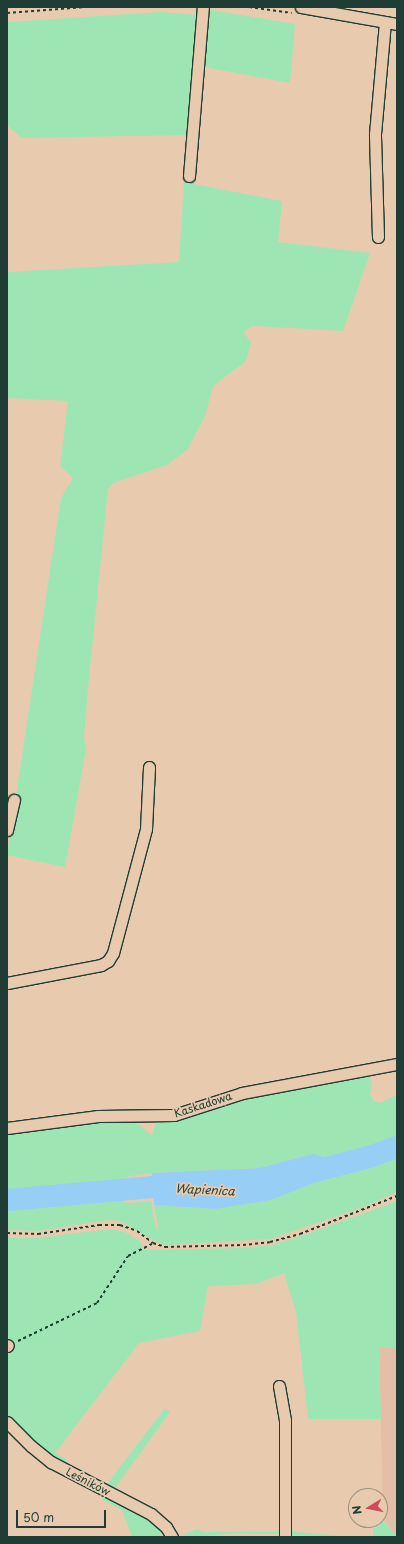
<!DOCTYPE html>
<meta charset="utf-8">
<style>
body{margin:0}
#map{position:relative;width:404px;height:1544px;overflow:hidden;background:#e8cbaf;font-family:"Playpen Sans",sans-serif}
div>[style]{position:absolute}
.built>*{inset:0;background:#e3bfa8}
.green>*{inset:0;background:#9de6b4}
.water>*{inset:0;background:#97cef6}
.river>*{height:22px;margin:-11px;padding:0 11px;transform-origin:11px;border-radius:11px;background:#97cef6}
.path>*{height:2px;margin-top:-1px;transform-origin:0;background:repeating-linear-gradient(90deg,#1f3d34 0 3px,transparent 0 6px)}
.roads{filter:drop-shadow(1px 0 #1f3d34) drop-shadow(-1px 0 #1f3d34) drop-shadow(0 1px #1f3d34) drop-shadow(0 -1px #1f3d34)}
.minor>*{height:11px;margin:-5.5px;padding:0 5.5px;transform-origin:5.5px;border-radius:5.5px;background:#e8cbaf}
span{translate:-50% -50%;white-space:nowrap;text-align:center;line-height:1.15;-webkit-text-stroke:3.5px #e8cbaf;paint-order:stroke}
.street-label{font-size:11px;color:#1f3d34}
.water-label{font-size:12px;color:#25443e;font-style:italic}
.frame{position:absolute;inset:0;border:8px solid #1f3d34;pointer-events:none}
.north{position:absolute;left:348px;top:1488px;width:40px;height:40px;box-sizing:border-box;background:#e8cbaf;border:1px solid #98927e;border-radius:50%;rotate:260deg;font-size:11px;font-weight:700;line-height:16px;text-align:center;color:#1f3d34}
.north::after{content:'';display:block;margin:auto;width:14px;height:18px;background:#d1495b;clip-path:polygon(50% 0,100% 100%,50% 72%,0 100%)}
.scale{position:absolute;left:16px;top:1510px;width:90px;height:18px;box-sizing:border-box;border:2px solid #1f3d34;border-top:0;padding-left:5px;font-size:12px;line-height:14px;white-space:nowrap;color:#1f3d34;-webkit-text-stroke:3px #e8cbaf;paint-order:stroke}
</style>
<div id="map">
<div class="built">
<div style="clip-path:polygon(379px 1347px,397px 1348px,397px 1536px,383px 1520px)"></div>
</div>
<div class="green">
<div style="clip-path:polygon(212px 10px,295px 24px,290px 83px,204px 67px,206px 14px)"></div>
<div style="clip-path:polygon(161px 12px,198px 15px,188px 135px,22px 138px,11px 129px,7px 123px,7px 22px)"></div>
<div style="clip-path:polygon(184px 182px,282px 201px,278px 242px,370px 253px,343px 331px,252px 326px,243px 332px,251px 342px,246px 361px,213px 386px,205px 416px,187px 450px,167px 465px,113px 483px,108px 489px,88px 689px,84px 737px,86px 749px,65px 867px,7px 855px,61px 498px,73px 478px,60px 466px,68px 401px,7px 398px,7px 272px,179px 262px)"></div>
<div style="clip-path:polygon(365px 1074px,370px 1078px,372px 1086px,370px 1095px,374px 1101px,380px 1103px,397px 1095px,397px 1139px,367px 1150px,332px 1159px,313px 1154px,259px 1168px,152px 1173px,130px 1176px,107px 1185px,7px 1195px,7px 1131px,67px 1122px,128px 1120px,140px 1125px,152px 1136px,155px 1124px,228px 1101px)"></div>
<div style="clip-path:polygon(397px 1154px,397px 1192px,363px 1207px,270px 1239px,169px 1245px,159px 1243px,120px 1221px,108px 1220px,38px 1231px,7px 1230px,7px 1207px,108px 1198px,129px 1203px,151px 1201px,156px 1229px,158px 1228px,154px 1205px,216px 1209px,271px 1200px,319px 1181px,333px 1170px,371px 1163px)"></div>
<div style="clip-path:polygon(397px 1201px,397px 1348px,379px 1348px,381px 1419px,308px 1419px,296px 1312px,284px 1273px,256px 1284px,208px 1286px,200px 1331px,139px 1343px,55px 1453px,68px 1460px,64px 1465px,19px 1429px,7px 1414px,7px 1238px,36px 1238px,111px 1229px,125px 1232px,141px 1242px,143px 1250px,242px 1248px,272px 1245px,301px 1236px)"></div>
<div style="clip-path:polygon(165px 1408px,170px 1412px,115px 1488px,94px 1480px,95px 1478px,107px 1484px)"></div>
<div style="clip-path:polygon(106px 1496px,154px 1523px,160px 1528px,161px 1537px,132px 1537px,122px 1510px,102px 1500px)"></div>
<div style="clip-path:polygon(291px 1515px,291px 1529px,297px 1532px,355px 1537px,291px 1535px)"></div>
<div style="clip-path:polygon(383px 1520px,397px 1536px,397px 1537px,373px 1537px,373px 1521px)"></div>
<div style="clip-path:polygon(281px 1528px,281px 1534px,278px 1534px,237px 1533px,195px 1537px,182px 1535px,198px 1529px,203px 1532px,276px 1532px)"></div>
</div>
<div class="water">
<div style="clip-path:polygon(313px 1154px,332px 1159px,333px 1170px,319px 1181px,271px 1200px,216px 1209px,154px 1205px,152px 1173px,259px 1168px)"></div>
</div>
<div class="river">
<div style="left:304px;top:1174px;width:67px;rotate:-14.7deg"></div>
<div style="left:369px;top:1157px;width:30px;rotate:-20deg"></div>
<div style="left:7px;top:1200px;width:147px;rotate:-5.1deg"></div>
<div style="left:153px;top:1187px;width:29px;rotate:4deg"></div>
</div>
<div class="path">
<div style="left:249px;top:7px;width:43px;rotate:7.9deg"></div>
<div style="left:7px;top:13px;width:79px;rotate:-4.3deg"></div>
<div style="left:7px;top:1233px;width:31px;rotate:2deg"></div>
<div style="left:38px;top:1234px;width:62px;rotate:-8.4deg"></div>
<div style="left:99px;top:1225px;width:21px"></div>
<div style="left:120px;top:1225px;width:18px;rotate:19deg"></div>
<div style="left:137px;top:1231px;width:20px;rotate:37deg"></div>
<div style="left:153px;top:1243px;width:13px;rotate:18deg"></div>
<div style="left:165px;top:1247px;width:78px;rotate:-1.5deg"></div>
<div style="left:243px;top:1245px;width:27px;rotate:-6deg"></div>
<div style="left:270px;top:1242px;width:31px;rotate:-15deg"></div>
<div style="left:300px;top:1234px;width:104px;rotate:-21.4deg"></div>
<div style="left:18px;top:1341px;width:88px;rotate:-25.7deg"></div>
<div style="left:97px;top:1303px;width:56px;rotate:-56.6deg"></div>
<div style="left:128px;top:1256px;width:28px;rotate:-27deg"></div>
</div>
<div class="roads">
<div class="minor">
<div style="left:301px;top:7px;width:97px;rotate:10deg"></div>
<div style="left:189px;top:176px;width:170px;rotate:-85.3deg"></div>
<div style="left:378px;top:237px;width:103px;rotate:-91.7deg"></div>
<div style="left:375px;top:134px;width:112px;rotate:-84.9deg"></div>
<div style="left:7px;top:830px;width:31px;rotate:-77deg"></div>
<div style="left:7px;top:983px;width:96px;rotate:-10.8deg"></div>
<div style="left:101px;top:965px;width:8px;rotate:-30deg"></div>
<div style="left:108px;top:961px;width:9px;rotate:-58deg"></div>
<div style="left:113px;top:953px;width:128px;rotate:-75.1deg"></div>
<div style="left:146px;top:829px;width:62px;rotate:-87.2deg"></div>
<div style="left:7px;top:1128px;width:92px;rotate:-7.5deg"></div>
<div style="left:98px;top:1116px;width:76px;rotate:-0.8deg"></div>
<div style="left:174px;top:1115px;width:71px;rotate:-17.9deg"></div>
<div style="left:242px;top:1093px;width:158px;rotate:-10.6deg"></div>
<div style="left:7px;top:1346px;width:1px;rotate:-45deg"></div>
<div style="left:279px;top:1386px;width:35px;rotate:80deg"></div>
<div style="left:285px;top:1420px;width:117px;rotate:90deg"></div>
<div style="left:7px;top:1422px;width:34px;rotate:45deg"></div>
<div style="left:31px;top:1446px;width:26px;rotate:39deg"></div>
<div style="left:51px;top:1462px;width:113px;rotate:27.5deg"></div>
<div style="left:151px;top:1514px;width:20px;rotate:41deg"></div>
<div style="left:166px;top:1527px;width:12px;rotate:59deg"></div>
</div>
</div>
<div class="street-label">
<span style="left:203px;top:1105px;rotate:-18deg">Kaskadowa</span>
<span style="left:88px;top:1482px;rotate:27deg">Leśników</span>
</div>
<div class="water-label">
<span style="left:205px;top:1190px;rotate:3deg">Wapienica</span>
</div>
<div class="frame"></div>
<div class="north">N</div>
<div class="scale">50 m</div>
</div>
